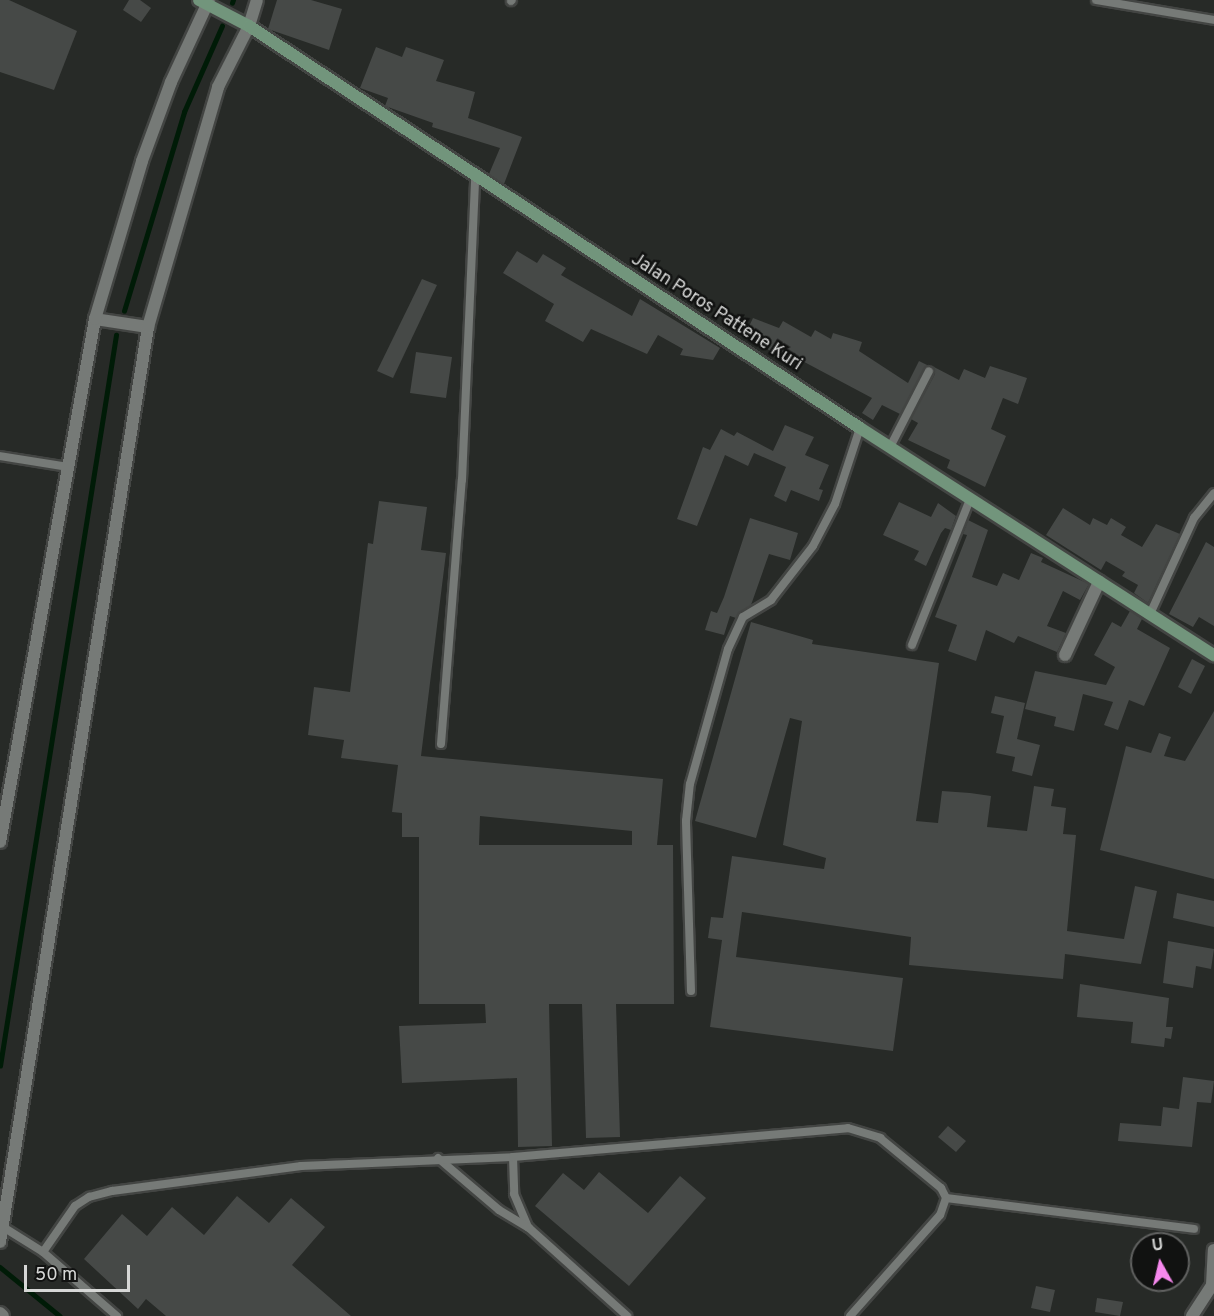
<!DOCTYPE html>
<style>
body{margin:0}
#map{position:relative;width:1214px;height:1316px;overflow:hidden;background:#272a27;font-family:Overpass,sans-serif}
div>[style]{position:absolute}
.stream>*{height:4.5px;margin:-2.25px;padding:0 2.25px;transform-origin:2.25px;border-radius:2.25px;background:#001b07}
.building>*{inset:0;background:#464947}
.roads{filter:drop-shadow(2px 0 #434543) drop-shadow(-2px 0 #434543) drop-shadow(0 2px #434543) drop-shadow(0 -2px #434543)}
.lane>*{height:8px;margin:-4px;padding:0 4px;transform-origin:4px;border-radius:4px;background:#767a77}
.street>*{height:12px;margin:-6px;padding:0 6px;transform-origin:6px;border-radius:6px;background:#767a77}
.secondary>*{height:12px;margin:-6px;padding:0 6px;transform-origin:6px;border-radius:6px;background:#72957c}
span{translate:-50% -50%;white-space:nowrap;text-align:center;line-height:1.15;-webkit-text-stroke:5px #111211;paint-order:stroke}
.street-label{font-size:18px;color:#d6d7d6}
.north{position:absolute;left:1130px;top:1232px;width:60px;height:60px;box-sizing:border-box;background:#111211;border:2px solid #606160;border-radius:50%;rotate:352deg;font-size:16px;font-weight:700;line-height:24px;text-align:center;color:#d6d7d6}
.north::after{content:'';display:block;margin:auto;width:21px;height:27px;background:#f688ed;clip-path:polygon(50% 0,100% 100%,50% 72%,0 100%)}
.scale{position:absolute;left:24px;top:1265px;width:106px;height:27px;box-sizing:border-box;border:3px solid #d6d7d6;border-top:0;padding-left:8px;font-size:18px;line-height:21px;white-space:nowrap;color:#d6d7d6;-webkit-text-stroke:4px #111211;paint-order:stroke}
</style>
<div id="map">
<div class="stream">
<div style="left:232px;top:3px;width:3px;rotate:-72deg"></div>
<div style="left:124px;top:311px;width:208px;rotate:-73.2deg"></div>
<div style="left:184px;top:112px;width:94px;rotate:-66.2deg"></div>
<div style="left:0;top:1066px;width:740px;rotate:-80.98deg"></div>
<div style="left:0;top:1267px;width:77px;rotate:39.2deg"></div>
</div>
<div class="building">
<div style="clip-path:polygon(0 0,9px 0,77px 31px,54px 90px,0 72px)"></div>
<div style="clip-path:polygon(129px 0,140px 0,151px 8px,141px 22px,123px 10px)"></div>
<div style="clip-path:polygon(277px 0,311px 0,342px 9px,329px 50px,268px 29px)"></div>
<div style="clip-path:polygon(376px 47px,402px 57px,406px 47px,444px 60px,436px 81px,475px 92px,468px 118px,522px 137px,504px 184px,489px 174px,500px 148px,432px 127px,433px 123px,385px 106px,388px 98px,360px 88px)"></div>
<div style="clip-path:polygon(517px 251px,537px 263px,543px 254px,566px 268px,561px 275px,632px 316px,640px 299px,720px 348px,713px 360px,680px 355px,683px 349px,658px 335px,647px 354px,591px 329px,583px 342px,545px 321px,554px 304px,503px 273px)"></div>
<div style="clip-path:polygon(422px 279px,437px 285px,393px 378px,377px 371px)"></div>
<div style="clip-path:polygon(753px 318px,779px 328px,783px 321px,811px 337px,815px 330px,831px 339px,833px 333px,862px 342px,859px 351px,908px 383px,919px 361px,927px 365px,900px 414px,882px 405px,873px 420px,862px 413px,872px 398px,793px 356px,789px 363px,745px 335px)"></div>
<div style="clip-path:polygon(416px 352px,452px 357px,446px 398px,410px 393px)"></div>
<div style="clip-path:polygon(990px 366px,1027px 378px,1018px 404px,1003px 398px,991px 429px,1006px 436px,985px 487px,947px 468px,950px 460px,908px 440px,918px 423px,911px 419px,935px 374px,934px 367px,959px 380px,964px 369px,985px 378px)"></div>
<div style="clip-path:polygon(785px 425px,814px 437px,805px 455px,829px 465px,819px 489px,823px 490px,819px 501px,791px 490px,786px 502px,774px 496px,786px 467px,754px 453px,748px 466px,725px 455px,697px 526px,677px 519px,703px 447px,710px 450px,721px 429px,734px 436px,737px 432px,773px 451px)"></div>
<div style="clip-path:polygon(evenodd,379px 501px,427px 507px,421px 550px,446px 553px,421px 756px,663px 779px,657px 845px,673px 845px,674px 1004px,616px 1004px,620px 1137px,586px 1138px,582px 1004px,549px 1004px,552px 1146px,518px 1147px,517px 1078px,402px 1083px,399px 1026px,486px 1023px,485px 1004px,419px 1004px,419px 837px,402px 837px,402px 813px,392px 812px,398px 765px,341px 758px,344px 740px,308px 735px,314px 687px,350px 692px,368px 543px,373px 544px,379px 501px,480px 816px,632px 831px,632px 845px,479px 845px,480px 816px)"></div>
<div style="clip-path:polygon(899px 502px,931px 517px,938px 503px,956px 516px,951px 530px,945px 528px,941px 533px,926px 566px,914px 560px,919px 551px,883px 535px)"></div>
<div style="clip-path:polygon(1063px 508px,1090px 525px,1093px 518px,1107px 525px,1111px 518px,1126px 527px,1121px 535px,1142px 547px,1156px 524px,1180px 534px,1148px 603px,1134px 593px,1138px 585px,1122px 576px,1125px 572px,1106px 561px,1101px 570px,1046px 535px)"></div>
<div style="clip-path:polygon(750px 518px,798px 533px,790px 560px,769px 554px,751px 605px,736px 618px,730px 616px,724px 635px,705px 630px,711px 611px,717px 613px,724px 597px)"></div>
<div style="clip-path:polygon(968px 520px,988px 530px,972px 577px,997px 586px,1003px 573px,1019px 580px,1031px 553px,1043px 558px,1041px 562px,1089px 584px,1080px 600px,1063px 591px,1047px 626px,1066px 633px,1057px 652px,1018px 636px,1014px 643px,986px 630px,976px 661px,948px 651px,957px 625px,935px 617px,967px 535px,963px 534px)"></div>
<div style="clip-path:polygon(1206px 542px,1214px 547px,1214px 626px,1199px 617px,1193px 627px,1169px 614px)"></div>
<div style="clip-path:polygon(1130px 611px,1142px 619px,1137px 629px,1170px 648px,1144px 706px,1129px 700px,1118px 730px,1104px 725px,1113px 702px,1083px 694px,1074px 731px,1054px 726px,1056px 717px,1025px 709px,1035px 671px,1106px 685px,1115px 667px,1094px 655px,1112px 622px,1121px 627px)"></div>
<div style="clip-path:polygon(751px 622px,813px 640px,812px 644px,939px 663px,916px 821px,938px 823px,942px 791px,970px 793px,991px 796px,987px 827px,1027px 831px,1034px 786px,1054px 789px,1051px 806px,1066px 808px,1063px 834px,1076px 835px,1067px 931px,1124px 939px,1135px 886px,1157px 891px,1141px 964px,1065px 954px,1063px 979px,909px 965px,911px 937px,742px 912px,736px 957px,903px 978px,893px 1051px,710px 1027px,722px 940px,708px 938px,711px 917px,723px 918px,732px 856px,824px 869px,826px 858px,783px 845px,802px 721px,790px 718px,756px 838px,695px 821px)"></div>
<div style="clip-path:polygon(1192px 659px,1205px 666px,1191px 694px,1178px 687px)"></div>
<div style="clip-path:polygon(995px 696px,1025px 703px,1017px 739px,1040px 745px,1032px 776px,1012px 771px,1015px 757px,996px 753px,1004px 716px,991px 713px)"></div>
<div style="clip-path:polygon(1214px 711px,1214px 879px,1100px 850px,1126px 746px,1151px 753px,1159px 733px,1171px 737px,1164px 756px,1185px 761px)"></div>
<div style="clip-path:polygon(1177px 893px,1214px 901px,1214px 927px,1173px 918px)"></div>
<div style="clip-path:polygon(1168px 941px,1214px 949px,1211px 969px,1196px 966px,1193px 988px,1163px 983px)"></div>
<div style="clip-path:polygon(1080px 984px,1169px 998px,1166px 1027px,1173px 1027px,1171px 1039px,1165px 1038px,1164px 1047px,1131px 1043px,1133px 1022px,1077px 1017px)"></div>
<div style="clip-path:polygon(1183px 1077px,1214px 1081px,1211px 1103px,1197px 1102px,1192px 1147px,1118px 1141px,1120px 1123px,1161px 1126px,1163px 1107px,1179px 1109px)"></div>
<div style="clip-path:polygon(948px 1126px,966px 1141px,956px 1152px,938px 1137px)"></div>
<div style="clip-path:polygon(599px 1172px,648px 1213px,680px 1176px,706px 1198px,629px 1286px,535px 1206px,563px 1173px,584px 1190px)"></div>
<div style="clip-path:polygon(237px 1196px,269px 1223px,291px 1198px,325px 1227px,292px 1265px,351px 1316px,166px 1316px,146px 1299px,138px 1309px,84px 1259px,122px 1214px,147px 1236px,172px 1207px,204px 1235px)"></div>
<div style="clip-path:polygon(1036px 1286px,1055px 1290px,1050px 1312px,1031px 1308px)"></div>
<div style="clip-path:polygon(1097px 1298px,1123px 1302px,1120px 1316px,1095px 1312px)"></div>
</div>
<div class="roads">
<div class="lane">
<div style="left:1096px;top:0;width:120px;rotate:9.6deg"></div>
<div style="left:511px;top:1px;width:1px;rotate:-45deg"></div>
<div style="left:890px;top:447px;width:85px;rotate:-62.8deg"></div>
<div style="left:0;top:456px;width:70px;rotate:9.1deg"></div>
<div style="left:1150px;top:614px;width:106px;rotate:-65.4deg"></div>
<div style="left:1194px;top:518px;width:32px;rotate:-51deg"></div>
<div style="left:912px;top:645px;width:157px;rotate:-68.3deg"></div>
<div style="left:441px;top:744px;width:265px;rotate:-85.5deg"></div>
<div style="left:462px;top:480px;width:303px;rotate:-87.5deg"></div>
<div style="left:691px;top:991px;width:170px;rotate:-91.7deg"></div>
<div style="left:686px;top:821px;width:37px;rotate:-84deg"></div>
<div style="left:690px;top:784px;width:140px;rotate:-74.3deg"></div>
<div style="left:728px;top:649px;width:35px;rotate:-65deg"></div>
<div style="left:743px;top:617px;width:33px;rotate:-31deg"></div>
<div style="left:771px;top:600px;width:68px;rotate:-52.1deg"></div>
<div style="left:813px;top:546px;width:47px;rotate:-62.4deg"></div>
<div style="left:835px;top:504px;width:80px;rotate:-71.8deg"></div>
<div style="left:513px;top:1157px;width:37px;rotate:88deg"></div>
<div style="left:514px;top:1194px;width:36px;rotate:67deg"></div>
<div style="left:438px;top:1158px;width:80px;rotate:40.4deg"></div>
<div style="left:499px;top:1210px;width:35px;rotate:31deg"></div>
<div style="left:529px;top:1228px;width:132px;rotate:41.9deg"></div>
<div style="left:946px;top:1198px;width:250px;rotate:7.1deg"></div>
<div style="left:3px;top:1227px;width:47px;rotate:32deg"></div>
<div style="left:43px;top:1252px;width:98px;rotate:40.9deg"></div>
<div style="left:43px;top:1252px;width:56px;rotate:-55.2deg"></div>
<div style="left:75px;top:1206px;width:17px;rotate:-33deg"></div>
<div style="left:89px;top:1197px;width:24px;rotate:-15deg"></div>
<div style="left:112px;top:1191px;width:191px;rotate:-7.5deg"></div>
<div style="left:301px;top:1166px;width:212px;rotate:-2.4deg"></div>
<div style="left:513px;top:1157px;width:336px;rotate:-4.9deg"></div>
<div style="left:848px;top:1128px;width:34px;rotate:17deg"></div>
<div style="left:880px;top:1138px;width:79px;rotate:39.3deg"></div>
<div style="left:941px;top:1188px;width:11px;rotate:63deg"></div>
<div style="left:946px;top:1198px;width:18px;rotate:109deg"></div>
<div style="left:940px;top:1215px;width:135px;rotate:131.7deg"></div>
</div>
<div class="street">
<div style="left:95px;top:319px;width:54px;rotate:8.6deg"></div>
<div style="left:1065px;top:655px;width:81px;rotate:-65deg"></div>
<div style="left:0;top:842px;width:532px;rotate:-79.7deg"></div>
<div style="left:95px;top:319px;width:165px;rotate:-73.4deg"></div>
<div style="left:142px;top:161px;width:84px;rotate:-69.8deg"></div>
<div style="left:171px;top:82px;width:90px;rotate:-65.1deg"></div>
<div style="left:0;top:1242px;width:927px;rotate:-80.81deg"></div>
<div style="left:148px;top:327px;width:250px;rotate:-73.7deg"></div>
<div style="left:218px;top:87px;width:68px;rotate:-63.1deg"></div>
<div style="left:249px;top:26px;width:27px;rotate:-73deg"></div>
<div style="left:0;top:1313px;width:4px;rotate:45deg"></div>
<div style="left:1192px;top:1316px;width:37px;rotate:-57deg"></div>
<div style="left:1212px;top:1285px;width:35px;rotate:-87deg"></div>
</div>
<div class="secondary">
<div style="left:199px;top:0;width:56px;rotate:27.5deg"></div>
<div style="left:249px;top:26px;width:731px;rotate:33.34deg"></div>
<div style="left:860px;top:428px;width:421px;rotate:32.7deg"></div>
</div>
</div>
<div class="street-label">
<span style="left:716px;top:313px;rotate:33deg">Jalan Poros Pattene Kuri</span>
</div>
<div class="north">U</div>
<div class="scale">50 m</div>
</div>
